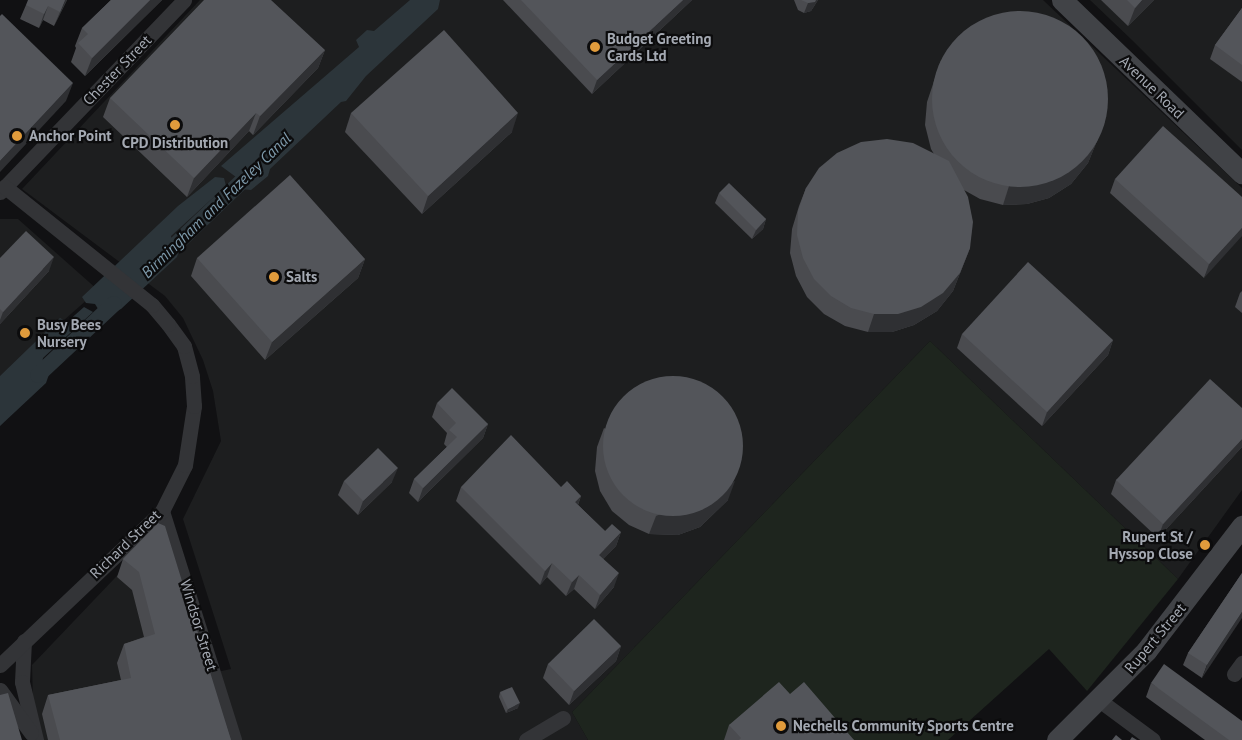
<!DOCTYPE html>
<style>
body{margin:0}
#map{position:relative;width:1242px;height:740px;overflow:hidden;background:#111113;font-family:"PT Sans",sans-serif}
div>[style]{position:absolute}
.built>*{inset:0;background:#1d1e1f}
.green>*{inset:0;background:#1e251e}
.water>*{inset:0;background:#2c353a}
.canal>*{height:16px;margin:-8px;padding:0 8px;transform-origin:8px;border-radius:8px;background:#2c353a}
.street>*{height:15px;margin:-7.5px;padding:0 7.5px;transform-origin:7.5px;border-radius:7.5px;background:#333437}
.secondary>*{height:21px;margin:-10.5px;padding:0 10.5px;transform-origin:10.5px;border-radius:10.5px;background:#414347}
.wall>*{inset:0;background:#4a4b4f}
.shaded-wall>*{inset:0;background:#2f3033}
.building>*{inset:0;background:#53555a}
.round{border-radius:50%}
.dots>*{width:16px;height:16px;translate:-50% -50%;box-sizing:border-box;border:3px solid #0c0c0d;border-radius:50%}
span{translate:-50% -50%;white-space:nowrap;text-align:center;line-height:1.15;-webkit-text-stroke:4.5px #0c0c0d;paint-order:stroke}
.poi-label{font-size:15px;color:#a4a9b2;font-weight:700}
.left{translate:0 -50%;text-align:left}
.right{translate:-100% -50%;text-align:right}
.street-label{font-size:15px;color:#a4a9b2}
.water-label{font-size:16px;color:#7d99aa;font-style:italic}
</style>
<div id="map">
<div class="built">
<div style="clip-path:polygon(200px 0,1043px 0,1242px 188px,1242px 490px,1178px 579px,930px 341px,572px 712px,588px 740px,42px 740px,33px 702px,32px 665px,153px 538px,198px 676px,231px 669px,183px 519px,221px 441px,213px 391px,203px 360px,183px 318px,165px 296px,22px 189px)"></div>
<div style="clip-path:polygon(1090px 0,1242px 0,1242px 150px,1133px 41px)"></div>
<div style="clip-path:polygon(0 219px,18px 219px,98px 290px,0 377px)"></div>
</div>
<div class="green">
<div style="clip-path:polygon(930px 341px,1178px 579px,1087px 691px,1049px 649px,948px 740px,588px 740px,572px 712px)"></div>
</div>
<div class="water">
<div style="clip-path:polygon(410px 0,440px 0,438px 9px,366px 76px,346px 101px,341px 102px,270px 169px,268px 176px,251px 190px,241px 189px,228px 195px,236px 177px,221px 166px,359px 47px,356px 40px,367px 30px,374px 31px)"></div>
<div style="clip-path:polygon(215px 177px,224px 178px,226px 186px,171px 236px,172px 240px,184px 236px,177px 257px,121px 309px,97px 320px,100px 312px,95px 304px,86px 303px,82px 297px,178px 206px)"></div>
<div style="clip-path:polygon(84px 307px,93px 312px,43px 358px,42px 365px,54px 360px,46px 383px,0 426px,0 376px,60px 318px,67px 322px)"></div>
</div>
<div class="canal">
<div style="left:169px;top:251px;width:103px;rotate:-43.8deg"></div>
<div style="left:38px;top:375px;width:104px;rotate:-43.1deg"></div>
</div>
<div class="street">
<div style="left:0;top:192px;width:266px;rotate:-46.2deg"></div>
<div style="left:162px;top:511px;width:240px;rotate:72.5deg"></div>
<div style="left:24px;top:641px;width:41px;rotate:92.8deg"></div>
<div style="left:22px;top:682px;width:60px;rotate:76.4deg"></div>
<div style="left:0;top:665px;width:224px;rotate:-43.5deg"></div>
<div style="left:162px;top:511px;width:51px;rotate:-63.4deg"></div>
<div style="left:185px;top:465px;width:60px;rotate:-81.3deg"></div>
<div style="left:194px;top:406px;width:30px;rotate:-94deg"></div>
<div style="left:192px;top:376px;width:31px;rotate:-105deg"></div>
<div style="left:184px;top:346px;width:27px;rotate:-126deg"></div>
<div style="left:168px;top:324px;width:25px;rotate:-130deg"></div>
<div style="left:152px;top:305px;width:189px;rotate:-141.2deg"></div>
<div style="left:1234px;top:674px;width:14px;rotate:-54deg"></div>
<div style="left:0;top:690px;width:53px;rotate:54.2deg"></div>
<div style="left:1099px;top:700px;width:67px;rotate:36.5deg"></div>
<div style="left:526px;top:740px;width:43px;rotate:-30.7deg"></div>
</div>
<div class="secondary">
<div style="left:1062px;top:0;width:250px;rotate:43.9deg"></div>
<div style="left:1057px;top:740px;width:126px;rotate:-45deg"></div>
<div style="left:1146px;top:651px;width:158px;rotate:-52.5deg"></div>
</div>
<div class="wall">
<div style="clip-path:polygon(67px 0,54px 26px,43px 20px,39px 28px,20px 19px,26px 5px)"></div>
<div style="clip-path:polygon(111px 0,162px 0,85px 76px,71px 62px,76px 48px,75px 46px,82px 28px)"></div>
<div style="clip-path:polygon(503px 0,692px 0,592px 94px)"></div>
<div style="clip-path:polygon(794px 0,818px 0,811px 11px,804px 13px,798px 10px)"></div>
<div style="clip-path:polygon(1101px 0,1154px 0,1128px 26px)"></div>
<div style="clip-path:polygon(1242px 8px,1242px 82px,1210px 59px,1215px 45px)"></div>
<div style="clip-path:polygon(325px 50px,318px 68px,253px 135px,249px 131px,187px 197px,103px 117px,110px 98px)"></div>
<div style="clip-path:polygon(941px 60px,1105px 121px,1088px 163px,1071px 184px,1049px 198px,1027px 204px,1003px 205px,980px 199px,964px 190px,970px 248px,953px 291px,937px 311px,914px 325px,892px 332px,868px 332px,845px 326px,824px 314px,807px 297px,796px 276px,790px 253px,792px 229px,799px 206px,806px 188px,934px 154px,931px 149px,925px 125px,927px 102px)"></div>
<div style="clip-path:polygon(351px 113px,512px 132px,422px 214px,345px 132px)"></div>
<div style="clip-path:polygon(1115px 179px,1242px 197px,1204px 278px,1110px 193px)"></div>
<div style="clip-path:polygon(719px 193px,766px 219px,763px 229px,752px 239px,715px 203px)"></div>
<div style="clip-path:polygon(0 258px,49px 271px,0 324px)"></div>
<div style="clip-path:polygon(197px 258px,365px 259px,358px 278px,265px 360px,191px 276px)"></div>
<div style="clip-path:polygon(1242px 291px,1242px 313px,1235px 307px,1240px 293px)"></div>
<div style="clip-path:polygon(962px 334px,1113px 340px,1108px 355px,1042px 426px,957px 348px)"></div>
<div style="clip-path:polygon(437px 403px,488px 424px,483px 438px,418px 502px,409px 493px,414px 479px,447px 447px,444px 444px,447px 433px,432px 417px)"></div>
<div style="clip-path:polygon(1242px 408px,1242px 447px,1158px 538px,1111px 494px,1116px 480px)"></div>
<div style="clip-path:polygon(604px 428px,728px 500px,700px 527px,678px 535px,649px 534px,629px 525px,612px 511px,600px 491px,595px 471px,597px 447px)"></div>
<div style="clip-path:polygon(344px 481px,392px 482px,358px 515px,338px 495px)"></div>
<div style="clip-path:polygon(461px 487px,561px 487px,581px 496px,578px 505px,605px 531px,621px 532px,616px 546px,603px 559px,614px 587px,595px 609px,574px 589px,566px 596px,547px 577px,540px 585px,456px 501px)"></div>
<div style="clip-path:polygon(158px 523px,231px 740px,48px 740px,42px 714px,48px 695px,121px 680px,117px 663px,124px 644px,144px 637px,132px 590px,117px 577px,123px 559px)"></div>
<div style="clip-path:polygon(1242px 573px,1202px 678px,1183px 665px,1188px 653px)"></div>
<div style="clip-path:polygon(621px 646px,616px 661px,569px 705px,543px 678px,548px 664px)"></div>
<div style="clip-path:polygon(1151px 683px,1242px 740px,1205px 740px,1146px 697px)"></div>
<div style="clip-path:polygon(500px 692px,518px 708px,506px 713px,499px 697px)"></div>
<div style="clip-path:polygon(790px 694px,854px 740px,724px 740px,729px 725px)"></div>
</div>
<div class="shaded-wall">
<div style="clip-path:polygon(65px 0,67px 0,54px 26px,60px 12px)"></div>
<div style="clip-path:polygon(150px 0,162px 0,85px 76px,92px 58px)"></div>
<div style="clip-path:polygon(683px 0,692px 0,592px 94px,597px 80px)"></div>
<div style="clip-path:polygon(816px 0,818px 0,811px 11px,804px 13px,808px 3px)"></div>
<div style="clip-path:polygon(1142px 0,1154px 0,1128px 26px,1135px 8px)"></div>
<div style="clip-path:polygon(48px 6px,43px 20px,39px 28px,44px 14px)"></div>
<div style="clip-path:polygon(325px 50px,318px 68px,253px 135px,260px 116px)"></div>
<div style="clip-path:polygon(73px 83px,66px 101px,0 172px,0 161px)"></div>
<div style="clip-path:polygon(256px 113px,249px 131px,187px 197px,194px 178px)"></div>
<div style="clip-path:polygon(518px 113px,512px 132px,422px 214px,428px 196px)"></div>
<div style="clip-path:polygon(1105px 121px,1088px 163px,1071px 184px,1049px 198px,1027px 204px,1003px 205px,1009px 186px)"></div>
<div style="clip-path:polygon(766px 219px,763px 229px,752px 239px,756px 230px)"></div>
<div style="clip-path:polygon(1242px 228px,1242px 236px,1204px 278px,1209px 264px)"></div>
<div style="clip-path:polygon(970px 248px,953px 291px,937px 311px,914px 325px,892px 332px,868px 332px,874px 314px)"></div>
<div style="clip-path:polygon(54px 257px,49px 271px,0 324px,0 320px,3px 312px)"></div>
<div style="clip-path:polygon(365px 259px,358px 278px,265px 360px,272px 342px)"></div>
<div style="clip-path:polygon(1113px 340px,1108px 355px,1042px 426px,1047px 412px)"></div>
<div style="clip-path:polygon(488px 424px,483px 438px,418px 502px,423px 488px)"></div>
<div style="clip-path:polygon(1242px 439px,1242px 447px,1158px 538px,1163px 524px)"></div>
<div style="clip-path:polygon(398px 468px,392px 482px,358px 515px,363px 501px)"></div>
<div style="clip-path:polygon(735px 481px,728px 500px,700px 527px,678px 535px,649px 534px,656px 516px)"></div>
<div style="clip-path:polygon(581px 496px,576px 510px,575px 502px)"></div>
<div style="clip-path:polygon(621px 532px,616px 546px,594px 569px,599px 555px)"></div>
<div style="clip-path:polygon(552px 563px,547px 577px,540px 585px,545px 571px)"></div>
<div style="clip-path:polygon(619px 573px,614px 587px,595px 609px,600px 595px)"></div>
<div style="clip-path:polygon(579px 575px,574px 589px,566px 596px,572px 582px)"></div>
<div style="clip-path:polygon(1242px 612px,1242px 618px,1202px 678px,1207px 665px)"></div>
<div style="clip-path:polygon(621px 646px,616px 661px,569px 705px,574px 691px)"></div>
<div style="clip-path:polygon(520px 703px,518px 708px,506px 713px,508px 709px)"></div>
</div>
<div class="building">
<div style="clip-path:polygon(28px 0,65px 0,60px 12px,48px 6px,44px 14px,26px 5px)"></div>
<div style="clip-path:polygon(111px 0,150px 0,92px 58px,78px 43px,88px 34px,82px 28px)"></div>
<div style="clip-path:polygon(204px 0,271px 0,325px 50px,260px 116px,256px 113px,194px 178px,110px 98px)"></div>
<div style="clip-path:polygon(521px 0,683px 0,597px 80px)"></div>
<div style="clip-path:polygon(801px 0,816px 0,815px 2px,808px 3px)"></div>
<div style="clip-path:polygon(1127px 0,1142px 0,1135px 8px)"></div>
<div style="clip-path:polygon(1242px 8px,1242px 65px,1215px 45px)"></div>
<div class="round" style="left:932px;top:11px;width:176px;height:176px"></div>
<div style="clip-path:polygon(2px 14px,73px 83px,0 161px,0 16px)"></div>
<div style="clip-path:polygon(444px 30px,518px 113px,428px 196px,351px 113px)"></div>
<div style="clip-path:polygon(1163px 126px,1242px 197px,1242px 228px,1209px 264px,1115px 179px)"></div>
<div style="clip-path:polygon(887px 139px,913px 143px,949px 161px,968px 197px,973px 222px,970px 248px,960px 273px,943px 293px,921px 307px,898px 314px,874px 314px,851px 308px,831px 296px,814px 279px,803px 258px,797px 235px,798px 211px,806px 188px,819px 168px,837px 153px,861px 142px)"></div>
<div style="clip-path:polygon(290px 175px,365px 259px,272px 342px,197px 258px)"></div>
<div style="clip-path:polygon(729px 183px,766px 219px,756px 230px,719px 193px)"></div>
<div style="clip-path:polygon(26px 231px,54px 257px,3px 312px,0 309px,0 258px)"></div>
<div style="clip-path:polygon(1028px 262px,1113px 340px,1047px 412px,962px 334px)"></div>
<div class="round" style="left:603px;top:376px;width:140px;height:140px"></div>
<div style="clip-path:polygon(1210px 379px,1242px 408px,1242px 439px,1163px 524px,1116px 480px)"></div>
<div style="clip-path:polygon(452px 388px,488px 424px,423px 488px,414px 479px,457px 437px,449px 430px,456px 423px,437px 403px)"></div>
<div style="clip-path:polygon(511px 435px,561px 487px,567px 481px,581px 496px,575px 502px,605px 531px,612px 524px,621px 532px,599px 555px,619px 573px,600px 595px,579px 575px,572px 582px,552px 563px,545px 571px,461px 487px)"></div>
<div style="clip-path:polygon(378px 448px,398px 468px,363px 501px,344px 481px)"></div>
<div style="clip-path:polygon(158px 523px,165px 526px,231px 740px,60px 740px,48px 695px,131px 678px,124px 644px,155px 634px,139px 572px,123px 559px)"></div>
<div style="clip-path:polygon(1242px 573px,1242px 612px,1207px 665px,1188px 653px)"></div>
<div style="clip-path:polygon(594px 619px,621px 646px,574px 691px,548px 664px)"></div>
<div style="clip-path:polygon(1164px 664px,1242px 721px,1242px 740px,1229px 740px,1151px 683px)"></div>
<div style="clip-path:polygon(779px 682px,790px 694px,804px 682px,854px 740px,739px 740px,741px 738px,729px 725px)"></div>
<div style="clip-path:polygon(512px 687px,520px 703px,508px 709px,500px 692px)"></div>
<div style="clip-path:polygon(8px 693px,22px 740px,0 740px,0 695px)"></div>
<div style="clip-path:polygon(1116px 735px,1122px 740px,1112px 740px)"></div>
<div style="clip-path:polygon(1132px 737px,1137px 740px,1130px 740px)"></div>
</div>
<div class="dots">
<div style="left:595px;top:47px;background:#e09b3c"></div>
<div style="left:175px;top:125px;background:#e09b3c"></div>
<div style="left:17px;top:136px;background:#e09b3c"></div>
<div style="left:274px;top:277px;background:#e09b3c"></div>
<div style="left:25px;top:333px;background:#e09b3c"></div>
<div style="left:1205px;top:545px;background:#e09b3c"></div>
<div style="left:781px;top:726px;background:#e09b3c"></div>
</div>
<div class="poi-label">
<span class="left" style="left:607px;top:47px">Budget Greeting<br>Cards Ltd</span>
<span class="left" style="left:29px;top:136px">Anchor Point</span>
<span style="left:175px;top:143px">CPD Distribution</span>
<span class="left" style="left:286px;top:277px">Salts</span>
<span class="left" style="left:37px;top:333px">Busy Bees<br>Nursery</span>
<span class="right" style="left:1193px;top:545px">Rupert St /<br>Hyssop Close</span>
<span class="left" style="left:793px;top:726px">Nechells Community Sports Centre</span>
</div>
<div class="street-label">
<span style="left:117px;top:70px;rotate:-46deg">Chester Street</span>
<span style="left:1152px;top:87px;rotate:44deg">Avenue Road</span>
<span style="left:125px;top:544px;rotate:-44deg">Richard Street</span>
<span style="left:199px;top:625px;rotate:73deg">Windsor Street</span>
<span style="left:1155px;top:638px;rotate:-50deg">Rupert Street</span>
</div>
<div class="water-label">
<span style="left:216px;top:205px;rotate:-44deg">Birmingham and Fazeley Canal</span>
</div>
</div>
